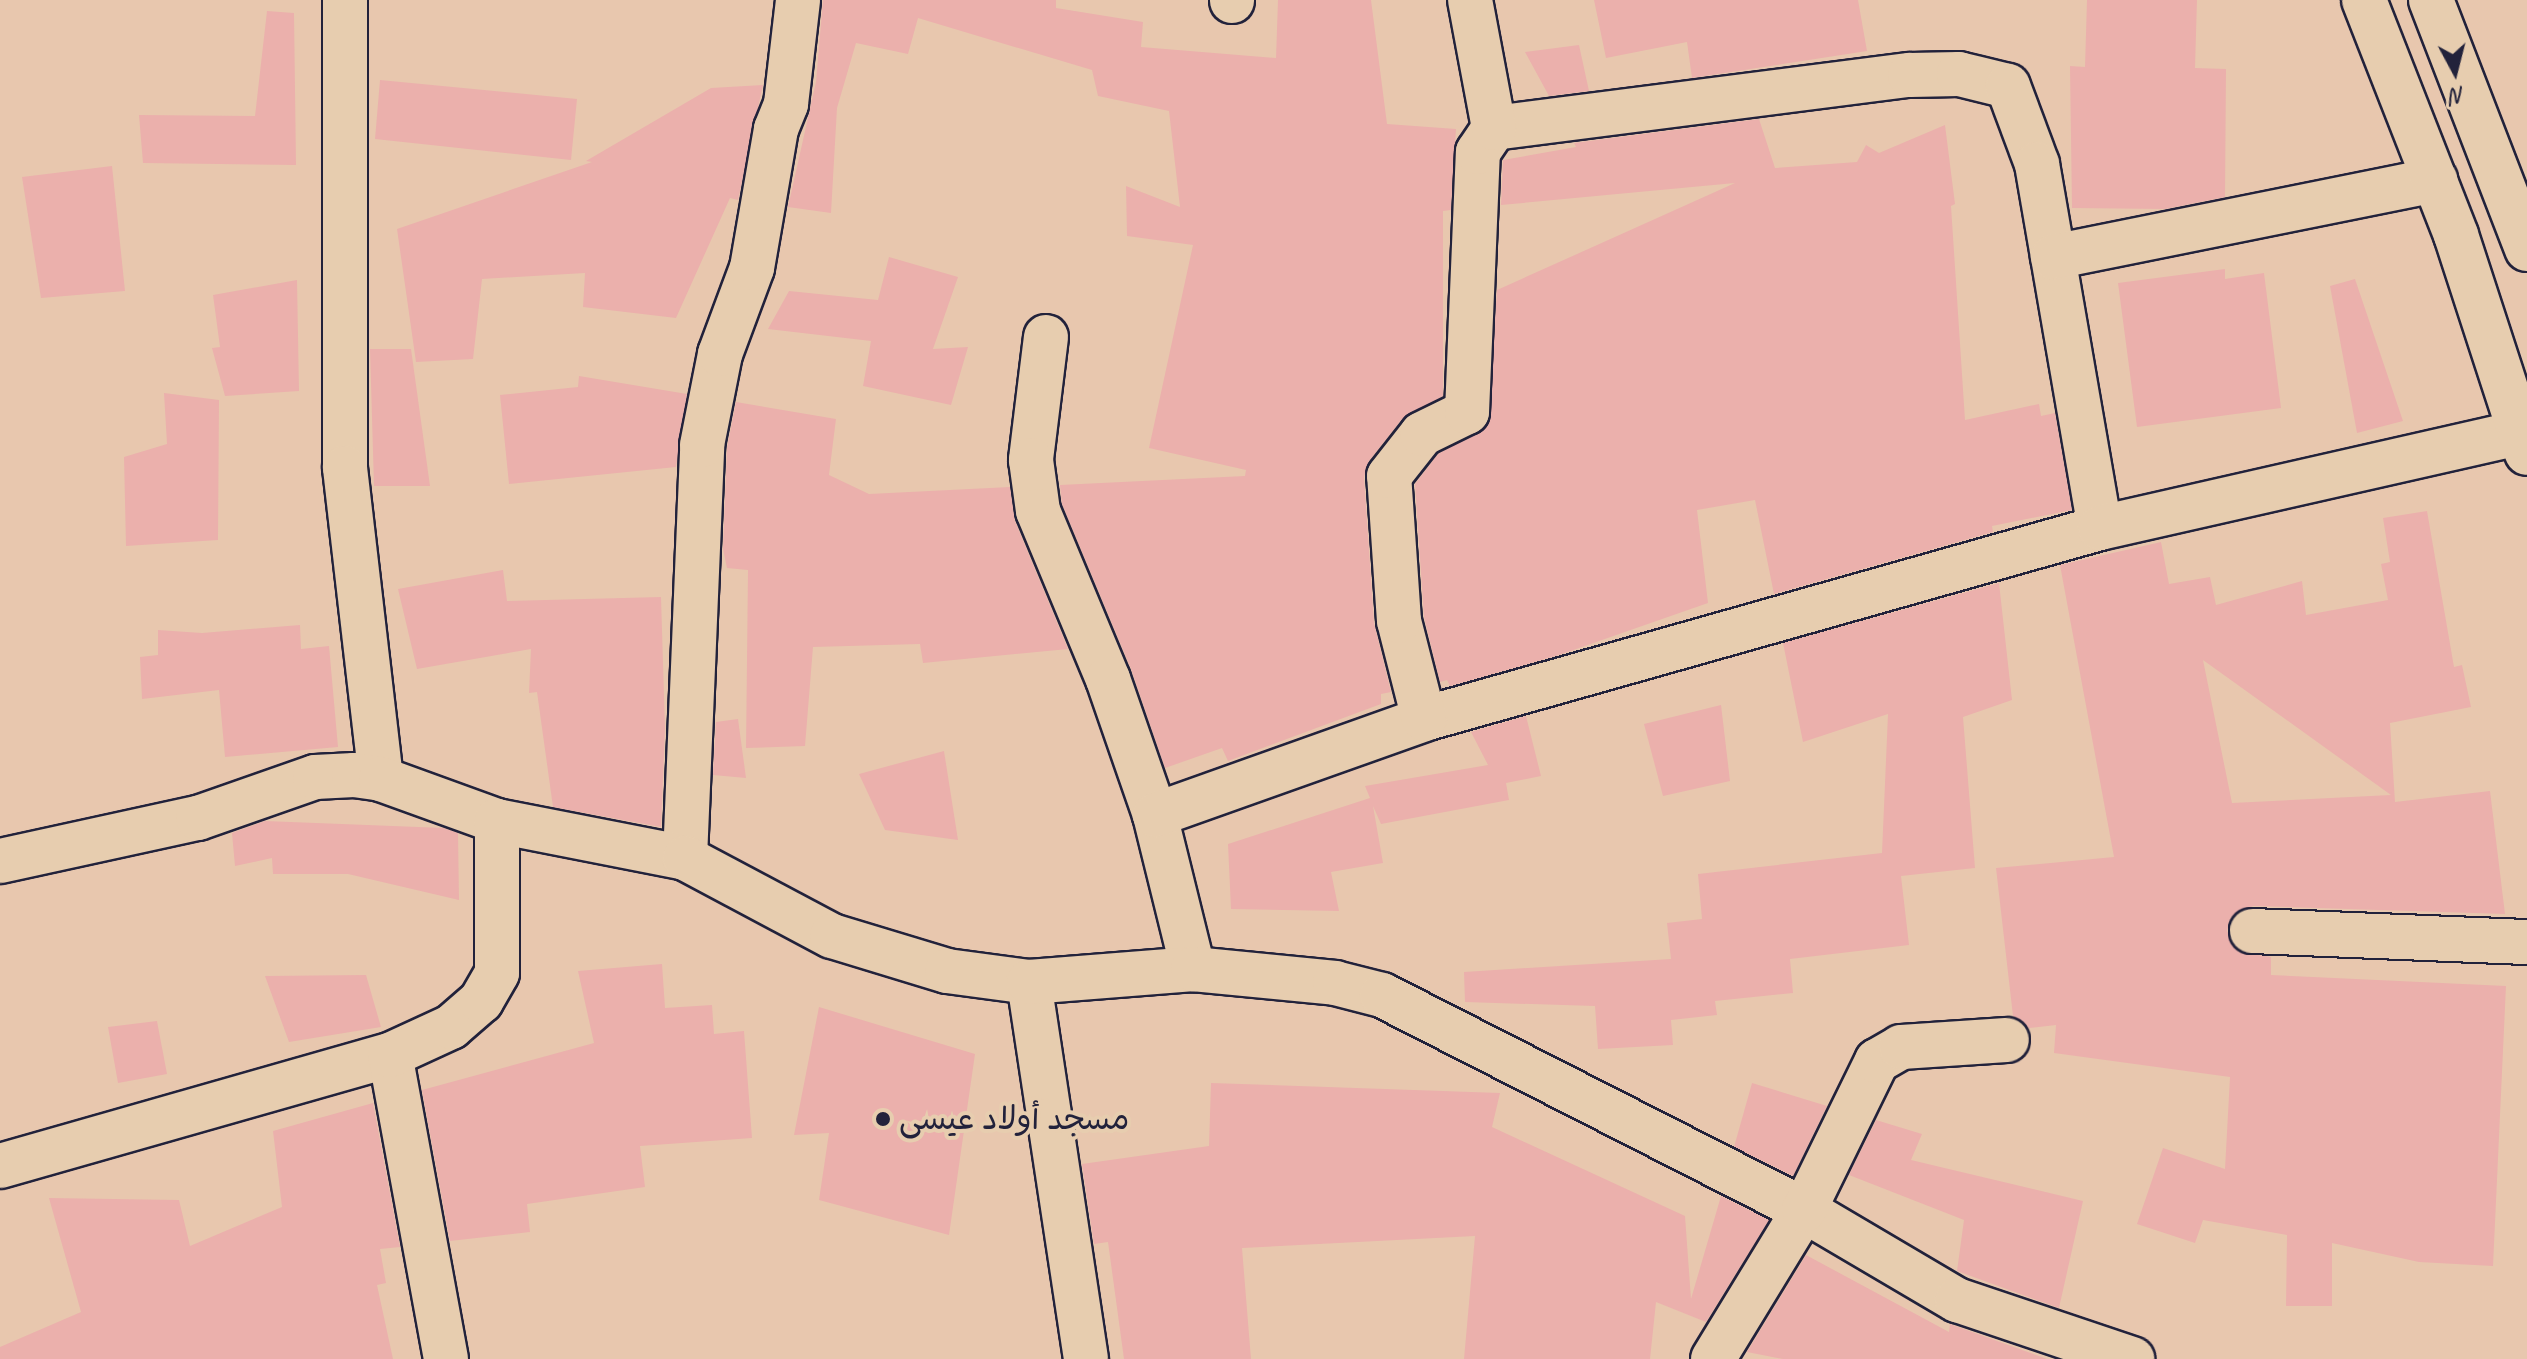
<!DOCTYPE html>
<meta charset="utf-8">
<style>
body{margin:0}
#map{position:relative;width:2527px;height:1359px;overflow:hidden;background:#e8c7ae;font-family:Caveat,"Playpen Sans Arabic",sans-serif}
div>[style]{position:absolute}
.building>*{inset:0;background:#ebb0ac}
.roads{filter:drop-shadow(2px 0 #22223b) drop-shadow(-2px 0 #22223b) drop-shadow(0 2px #22223b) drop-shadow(0 -2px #22223b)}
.street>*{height:44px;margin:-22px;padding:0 22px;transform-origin:22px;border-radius:22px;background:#e7cdaf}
.secondary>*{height:44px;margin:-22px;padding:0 22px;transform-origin:22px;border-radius:22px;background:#e7cdaf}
.dots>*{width:22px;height:22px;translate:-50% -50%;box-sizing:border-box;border:4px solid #e7cdaf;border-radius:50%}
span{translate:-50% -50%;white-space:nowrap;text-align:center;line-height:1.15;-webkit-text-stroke:8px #e7cdaf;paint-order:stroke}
.poi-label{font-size:32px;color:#22223b}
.left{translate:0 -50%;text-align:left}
.north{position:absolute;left:2415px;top:32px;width:80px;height:80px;-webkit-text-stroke:6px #e7cdaf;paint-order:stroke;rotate:173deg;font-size:22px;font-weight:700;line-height:32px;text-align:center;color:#22223b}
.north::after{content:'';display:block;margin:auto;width:28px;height:36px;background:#22223b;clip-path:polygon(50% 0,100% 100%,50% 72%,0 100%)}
</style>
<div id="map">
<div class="building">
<div style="clip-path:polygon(823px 0,1056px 0,1056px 8px,1143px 22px,1141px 47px,1276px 58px,1278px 0,1371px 0,1387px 124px,1456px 129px,1451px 210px,1443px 211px,1443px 396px,1402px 419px,1369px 461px,1364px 477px,1374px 623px,1391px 692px,1381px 694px,1381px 704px,1228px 761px,1222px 748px,1165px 768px,1131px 669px,1062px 504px,1060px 485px,1245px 476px,1246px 470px,1149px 448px,1193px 245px,1127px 236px,1126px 186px,1180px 207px,1169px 111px,1098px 96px,1092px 70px,918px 18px,908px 54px,856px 43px,837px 108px,831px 213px,788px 207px,816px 82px)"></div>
<div style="clip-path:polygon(1594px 0,1858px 0,1867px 51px,1692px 78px,1687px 42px,1606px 58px)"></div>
<div style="clip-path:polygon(2087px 0,2197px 0,2195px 68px,2226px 69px,2225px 197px,2165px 209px,2072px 208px,2070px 66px,2085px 67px)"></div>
<div style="clip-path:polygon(267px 11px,294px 13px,296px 165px,143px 163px,139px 115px,255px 116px)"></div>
<div style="clip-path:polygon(1579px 45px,1589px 91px,1549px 96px,1525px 52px)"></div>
<div style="clip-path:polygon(380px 80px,577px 99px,571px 160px,375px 139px)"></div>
<div style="clip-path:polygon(763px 85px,738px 200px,730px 198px,676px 318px,583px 307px,585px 273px,482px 279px,473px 359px,416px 362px,397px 229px,592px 162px,586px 161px,711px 88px)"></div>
<div style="clip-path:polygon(1759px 119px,1775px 168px,1857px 162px,1866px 145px,1879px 153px,1945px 125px,1955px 204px,1951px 206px,1965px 420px,2039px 404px,2041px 416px,2055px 413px,2072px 510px,1992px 526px,1993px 532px,1774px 594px,1755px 500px,1697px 510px,1708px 603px,1559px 655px,1450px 686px,1447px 680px,1440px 682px,1424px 617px,1415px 484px,1438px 454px,1488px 425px,1497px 290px,1735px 183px,1501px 205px,1503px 160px,1576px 147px,1574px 143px)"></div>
<div style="clip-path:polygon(112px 166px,125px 291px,41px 298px,22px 177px)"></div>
<div style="clip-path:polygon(889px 257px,958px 277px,933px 349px,968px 347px,951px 405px,863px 386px,871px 341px,768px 329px,789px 291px,878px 300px)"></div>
<div style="clip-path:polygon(2225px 269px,2225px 279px,2264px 273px,2281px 408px,2137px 427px,2118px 283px)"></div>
<div style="clip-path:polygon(2355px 279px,2403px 421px,2357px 433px,2330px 286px)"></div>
<div style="clip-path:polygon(297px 280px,299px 391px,225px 396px,212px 348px,220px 347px,213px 295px)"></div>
<div style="clip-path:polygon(370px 349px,411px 349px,430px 486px,374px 486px)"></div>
<div style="clip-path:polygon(579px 376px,687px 394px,676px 467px,509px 484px,500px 395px,578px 387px)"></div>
<div style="clip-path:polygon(164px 393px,219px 400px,218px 540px,126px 546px,124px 457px,167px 444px)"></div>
<div style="clip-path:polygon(736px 402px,836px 419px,829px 475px,869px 494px,1010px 487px,1015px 521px,1068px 649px,923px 663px,920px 644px,813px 647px,805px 746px,746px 748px,748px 570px,727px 568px,723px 549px,727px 448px)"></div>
<div style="clip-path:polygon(evenodd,2427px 511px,2454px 667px,2462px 665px,2471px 707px,2390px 723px,2395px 802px,2490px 791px,2505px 914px,2253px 906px,2231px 917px,2227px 931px,2239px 952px,2271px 957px,2271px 975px,2506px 986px,2493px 1266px,2419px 1262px,2332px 1243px,2332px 1306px,2286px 1306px,2287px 1235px,2203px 1220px,2195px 1243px,2137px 1224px,2163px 1148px,2225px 1169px,2230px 1077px,2054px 1053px,2056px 1025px,2029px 1028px,2013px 1016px,1996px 868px,2114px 857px,2060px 565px,2161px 542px,2169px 584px,2210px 577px,2216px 605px,2302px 581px,2306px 615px,2388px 600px,2381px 564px,2390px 562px,2383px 518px,2427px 511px,2203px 660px,2391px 795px,2232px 803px,2203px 660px)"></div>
<div style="clip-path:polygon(503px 570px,507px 601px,661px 597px,665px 729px,661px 827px,553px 807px,537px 692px,529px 693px,531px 649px,417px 669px,398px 589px)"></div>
<div style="clip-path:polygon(1999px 583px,2012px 700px,1963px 717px,1975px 868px,1901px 876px,1909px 945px,1790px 959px,1793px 993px,1715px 1001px,1717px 1015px,1671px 1020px,1673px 1045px,1598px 1049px,1595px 1006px,1465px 1002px,1464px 972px,1671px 959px,1667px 923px,1702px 919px,1698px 874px,1882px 853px,1888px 714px,1803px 742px,1783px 643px)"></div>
<div style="clip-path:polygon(300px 625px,301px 649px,329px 646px,338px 747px,225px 757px,219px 690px,142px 699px,140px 657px,158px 655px,158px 630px,202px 633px)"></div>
<div style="clip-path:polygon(1721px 705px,1730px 781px,1663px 796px,1644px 724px)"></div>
<div style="clip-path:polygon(1526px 716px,1541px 776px,1506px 783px,1509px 800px,1381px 824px,1373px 806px,1383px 863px,1331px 872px,1339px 911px,1231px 909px,1228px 844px,1370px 798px,1365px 786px,1488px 765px,1471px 732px)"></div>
<div style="clip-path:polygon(738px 719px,746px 778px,713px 775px,716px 722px)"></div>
<div style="clip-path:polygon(944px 751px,958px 840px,885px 830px,859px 774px)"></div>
<div style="clip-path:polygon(265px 821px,444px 828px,458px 833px,459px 900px,348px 874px,273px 874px,272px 858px,235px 866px,232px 833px)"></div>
<div style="clip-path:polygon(662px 964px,665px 1008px,712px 1005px,714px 1034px,744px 1031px,752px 1138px,640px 1146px,645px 1187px,527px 1204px,530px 1232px,450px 1241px,422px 1090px,594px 1043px,578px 971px)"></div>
<div style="clip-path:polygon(366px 975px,381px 1027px,289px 1042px,265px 976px)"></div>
<div style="clip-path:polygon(819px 1007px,975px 1054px,949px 1235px,819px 1200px,829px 1133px,794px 1135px)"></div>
<div style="clip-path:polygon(157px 1021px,167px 1074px,118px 1083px,108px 1027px)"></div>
<div style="clip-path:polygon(1211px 1083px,1500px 1093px,1492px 1127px,1685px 1216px,1691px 1299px,1721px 1196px,1769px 1220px,1706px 1322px,1656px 1302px,1650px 1359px,1464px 1359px,1475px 1236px,1242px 1248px,1251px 1359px,1124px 1359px,1108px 1242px,1094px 1244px,1082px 1164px,1209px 1146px)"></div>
<div style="clip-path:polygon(1752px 1083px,1827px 1106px,1793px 1176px,1734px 1147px)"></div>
<div style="clip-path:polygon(373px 1103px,400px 1247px,380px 1249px,386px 1283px,377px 1285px,393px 1359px,0 1359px,0 1347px,81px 1312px,49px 1198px,179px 1200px,190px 1246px,282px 1207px,273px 1131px)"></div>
<div style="clip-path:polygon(1876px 1120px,1922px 1134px,1911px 1160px,2083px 1201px,2059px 1308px,1957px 1271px,1964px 1220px,1849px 1175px)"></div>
<div style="clip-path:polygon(1806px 1255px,1949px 1332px,1950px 1324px,2047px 1359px,1783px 1359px,1747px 1352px)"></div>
</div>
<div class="roads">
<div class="street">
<div style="left:345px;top:0;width:468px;rotate:90deg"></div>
<div style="left:345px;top:468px;width:313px;rotate:83.4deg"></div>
<div style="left:1232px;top:1px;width:1px;rotate:-90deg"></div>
<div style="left:1494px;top:128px;width:419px;rotate:-7.3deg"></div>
<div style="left:1910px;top:75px;width:49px;rotate:-1.2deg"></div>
<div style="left:1959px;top:74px;width:50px;rotate:13.8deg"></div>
<div style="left:2008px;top:86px;width:83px;rotate:69.6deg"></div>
<div style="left:2037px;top:164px;width:369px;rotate:80.2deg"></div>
<div style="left:2053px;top:257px;width:390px;rotate:-11.4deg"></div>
<div style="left:1046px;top:337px;width:124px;rotate:97deg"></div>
<div style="left:1031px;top:460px;width:51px;rotate:82.2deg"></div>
<div style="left:1038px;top:511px;width:182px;rotate:67.4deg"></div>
<div style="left:1108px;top:679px;width:144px;rotate:70.9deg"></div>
<div style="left:1155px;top:815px;width:159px;rotate:76.1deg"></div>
<div style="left:1424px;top:719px;width:702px;rotate:-15.78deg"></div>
<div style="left:2100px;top:528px;width:433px;rotate:-12.8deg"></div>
<div style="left:1155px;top:815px;width:286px;rotate:-19.6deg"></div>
<div style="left:1424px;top:719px;width:101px;rotate:-104.3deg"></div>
<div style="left:1399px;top:621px;width:145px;rotate:-93.9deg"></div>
<div style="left:1389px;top:476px;width:53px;rotate:-51.8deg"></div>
<div style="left:1422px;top:434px;width:50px;rotate:-26.1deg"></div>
<div style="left:1467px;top:412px;width:260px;rotate:-87.6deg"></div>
<div style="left:1478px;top:152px;width:29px;rotate:-56deg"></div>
<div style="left:1494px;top:128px;width:130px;rotate:-100.6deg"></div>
<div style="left:685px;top:858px;width:413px;rotate:-87.6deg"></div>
<div style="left:702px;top:445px;width:93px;rotate:-78.8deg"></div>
<div style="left:720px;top:354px;width:92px;rotate:-69.6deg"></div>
<div style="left:752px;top:268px;width:141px;rotate:-80.2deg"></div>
<div style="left:776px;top:129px;width:27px;rotate:-68deg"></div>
<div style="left:786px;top:104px;width:105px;rotate:-83.4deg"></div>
<div style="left:0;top:861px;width:203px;rotate:-12.3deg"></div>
<div style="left:198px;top:818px;width:124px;rotate:-19.3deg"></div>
<div style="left:315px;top:777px;width:39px;rotate:-3deg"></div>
<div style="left:354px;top:775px;width:27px;rotate:8deg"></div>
<div style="left:381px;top:779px;width:123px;rotate:19.9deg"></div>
<div style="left:497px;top:821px;width:192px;rotate:11.1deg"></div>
<div style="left:685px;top:858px;width:166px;rotate:28deg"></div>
<div style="left:832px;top:936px;width:120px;rotate:16.9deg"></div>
<div style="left:947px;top:971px;width:83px;rotate:7.6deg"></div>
<div style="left:2252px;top:931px;width:275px;rotate:2.3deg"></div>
<div style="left:0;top:1166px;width:405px;rotate:-15.9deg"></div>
<div style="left:446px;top:1359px;width:309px;rotate:-100.4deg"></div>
<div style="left:390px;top:1055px;width:67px;rotate:-24.7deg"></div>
<div style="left:451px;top:1027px;width:40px;rotate:-41deg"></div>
<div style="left:481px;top:1001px;width:32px;rotate:-60deg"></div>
<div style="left:497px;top:973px;width:152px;rotate:-90deg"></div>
<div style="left:1086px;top:1359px;width:381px;rotate:-98.6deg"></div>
<div style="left:1029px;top:982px;width:165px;rotate:-4.5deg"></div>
<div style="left:1193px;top:969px;width:143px;rotate:5.6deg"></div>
<div style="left:1335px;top:983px;width:49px;rotate:14.3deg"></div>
<div style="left:1382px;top:995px;width:474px;rotate:27deg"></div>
<div style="left:1804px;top:1210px;width:178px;rotate:30.5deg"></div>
<div style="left:1957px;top:1300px;width:185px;rotate:18.6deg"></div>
<div style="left:1713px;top:1359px;width:175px;rotate:-58.6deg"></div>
<div style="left:1804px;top:1210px;width:166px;rotate:-63.9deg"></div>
<div style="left:1877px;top:1061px;width:28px;rotate:-30deg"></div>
<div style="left:1901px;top:1047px;width:106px;rotate:-3.8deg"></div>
</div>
<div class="secondary">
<div style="left:2364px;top:0;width:252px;rotate:68.6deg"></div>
<div style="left:2456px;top:235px;width:229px;rotate:72deg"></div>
<div style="left:2431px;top:0;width:267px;rotate:68.9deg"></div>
</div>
</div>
<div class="dots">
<div style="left:883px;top:1119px;background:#22223b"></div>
</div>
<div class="poi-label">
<span class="left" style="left:899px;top:1119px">مسجد أولاد عيسى</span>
</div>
<div class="north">N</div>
</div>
